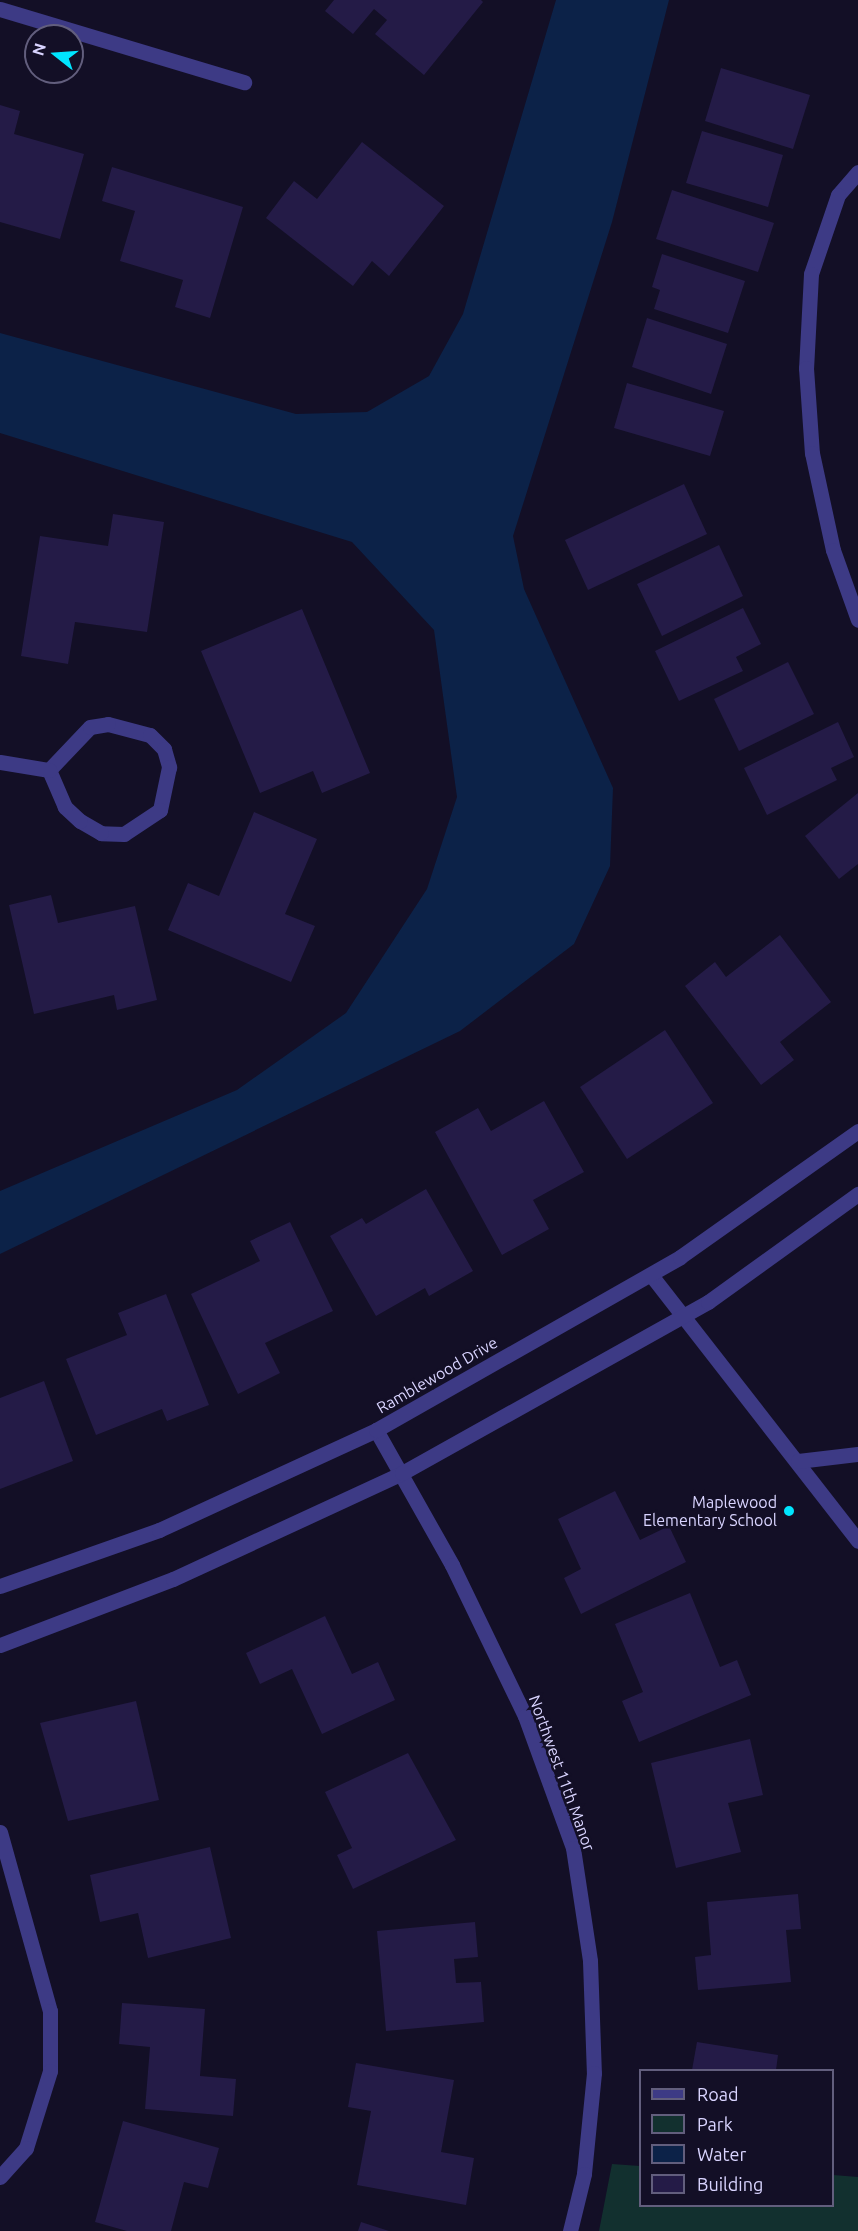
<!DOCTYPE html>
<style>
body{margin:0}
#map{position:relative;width:858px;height:2231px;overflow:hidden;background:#130f26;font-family:Ubuntu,sans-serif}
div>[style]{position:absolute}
.green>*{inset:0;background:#12302f}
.water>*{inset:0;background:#0c2248}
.building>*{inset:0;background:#241b47}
.minor>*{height:15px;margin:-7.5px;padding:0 7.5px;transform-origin:7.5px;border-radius:7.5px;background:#3d3a85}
.dots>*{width:16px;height:16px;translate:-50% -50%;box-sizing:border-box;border:3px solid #130f26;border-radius:50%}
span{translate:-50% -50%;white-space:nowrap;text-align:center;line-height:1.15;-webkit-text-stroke:5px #130f26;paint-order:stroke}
.street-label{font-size:16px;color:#d9d4ff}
.poi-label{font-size:16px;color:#d9d4ff}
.right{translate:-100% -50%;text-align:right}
.legend{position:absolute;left:639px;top:2069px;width:195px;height:138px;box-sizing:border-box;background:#130f26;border:2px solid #625e7d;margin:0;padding:8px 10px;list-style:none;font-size:18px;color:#d9d4ff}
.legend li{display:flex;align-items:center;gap:12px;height:30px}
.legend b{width:30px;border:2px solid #625e7d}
.north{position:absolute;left:24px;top:24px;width:60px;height:60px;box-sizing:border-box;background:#130f26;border:2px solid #625e7d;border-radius:50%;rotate:287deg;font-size:16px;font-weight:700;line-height:24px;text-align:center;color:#d9d4ff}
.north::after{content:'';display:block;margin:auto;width:21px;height:27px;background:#00e5ff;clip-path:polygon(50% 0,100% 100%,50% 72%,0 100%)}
</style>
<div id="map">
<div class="green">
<div style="clip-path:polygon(612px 2164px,640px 2166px,640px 2206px,832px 2206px,833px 2175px,858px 2177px,858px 2231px,599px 2231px)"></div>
</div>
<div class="water">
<div style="clip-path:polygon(556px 0,669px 0,612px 222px,513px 536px,524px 589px,613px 788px,610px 866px,574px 944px,460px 1031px,0 1254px,0 1191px,237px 1090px,346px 1013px,427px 889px,457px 797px,434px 630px,352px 542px,0 433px,0 333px,296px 414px,367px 412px,429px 376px,463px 314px)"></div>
</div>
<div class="building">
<div style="clip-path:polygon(334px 0,481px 0,483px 2px,424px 75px,375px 34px,387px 20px,374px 9px,353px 34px,325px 11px)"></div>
<div style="clip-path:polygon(721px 68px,810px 95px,793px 149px,705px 121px)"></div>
<div style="clip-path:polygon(0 105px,20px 111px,14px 134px,84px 154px,60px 239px,0 222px)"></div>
<div style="clip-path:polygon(702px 131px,783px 155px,768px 207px,686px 183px)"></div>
<div style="clip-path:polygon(362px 142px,444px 206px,389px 276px,372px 261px,353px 286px,266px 218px,294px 181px,317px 199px)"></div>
<div style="clip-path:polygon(112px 167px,243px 207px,210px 318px,175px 307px,183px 280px,120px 261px,135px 211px,102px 201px)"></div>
<div style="clip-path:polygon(672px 190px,774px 223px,758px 272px,656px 239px)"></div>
<div style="clip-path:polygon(662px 254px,745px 281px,728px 333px,654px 309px,660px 290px,652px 287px)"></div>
<div style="clip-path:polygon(647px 318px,727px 344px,711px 394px,632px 367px)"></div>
<div style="clip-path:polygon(627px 383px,724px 411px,710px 456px,614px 428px)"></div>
<div style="clip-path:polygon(684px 484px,707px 534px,588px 590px,565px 540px)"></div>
<div style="clip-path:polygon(113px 514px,164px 522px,147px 632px,75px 622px,68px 664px,21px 656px,40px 536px,108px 546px)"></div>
<div style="clip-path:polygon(719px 545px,743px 596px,662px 636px,637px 584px)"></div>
<div style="clip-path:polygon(743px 608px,761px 644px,736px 657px,743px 671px,679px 701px,655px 651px)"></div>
<div style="clip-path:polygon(302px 609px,370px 773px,322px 793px,313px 771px,260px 793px,201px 651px)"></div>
<div style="clip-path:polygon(788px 662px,814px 714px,739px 751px,714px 699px)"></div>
<div style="clip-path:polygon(838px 722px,854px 757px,831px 768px,837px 780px,767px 815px,744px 768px)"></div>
<div style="clip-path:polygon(858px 793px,858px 864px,839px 879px,805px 836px)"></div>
<div style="clip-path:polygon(254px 812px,317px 839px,285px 914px,315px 926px,291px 982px,168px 930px,188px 883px,219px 896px)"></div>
<div style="clip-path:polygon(51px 895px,58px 923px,135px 906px,157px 1000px,117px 1010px,114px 995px,34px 1014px,9px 905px)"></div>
<div style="clip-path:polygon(780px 935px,831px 1002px,780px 1042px,794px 1060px,761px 1085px,685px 986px,715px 962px,726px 977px)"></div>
<div style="clip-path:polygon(665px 1030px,713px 1103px,627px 1159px,580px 1087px)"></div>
<div style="clip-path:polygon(544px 1101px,584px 1172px,533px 1200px,549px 1229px,502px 1255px,435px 1132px,478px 1108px,491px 1131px)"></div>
<div style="clip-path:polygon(426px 1189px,473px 1271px,429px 1296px,425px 1288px,376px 1316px,330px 1236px,362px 1218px,366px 1224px)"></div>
<div style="clip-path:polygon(290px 1222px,333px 1311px,265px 1343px,280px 1373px,238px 1394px,191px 1294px,260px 1261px,250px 1241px)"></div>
<div style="clip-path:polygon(166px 1294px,209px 1405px,167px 1421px,162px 1409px,96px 1435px,66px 1359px,127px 1335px,118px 1313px)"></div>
<div style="clip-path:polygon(44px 1381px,73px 1461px,0 1489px,0 1398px)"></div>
<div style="clip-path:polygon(615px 1491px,640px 1540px,669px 1526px,686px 1562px,581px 1614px,564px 1578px,581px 1569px,558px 1519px)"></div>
<div style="clip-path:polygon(690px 1593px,720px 1667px,737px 1660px,751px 1695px,639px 1742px,622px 1701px,643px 1692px,615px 1624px)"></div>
<div style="clip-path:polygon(325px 1616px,352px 1674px,378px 1662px,395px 1700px,322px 1734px,292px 1669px,260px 1684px,246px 1653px)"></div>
<div style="clip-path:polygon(136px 1701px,159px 1800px,68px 1821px,40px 1723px)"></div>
<div style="clip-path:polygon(750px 1739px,763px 1795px,728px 1803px,741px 1852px,676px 1868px,651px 1763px)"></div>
<div style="clip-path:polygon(408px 1753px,456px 1840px,353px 1889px,337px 1855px,352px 1848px,325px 1792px)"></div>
<div style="clip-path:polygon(210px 1847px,231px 1938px,148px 1958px,138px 1913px,100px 1922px,90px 1875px)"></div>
<div style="clip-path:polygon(798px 1894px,801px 1929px,786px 1930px,791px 1982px,698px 1990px,695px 1957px,711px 1955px,707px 1902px)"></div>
<div style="clip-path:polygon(475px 1922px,478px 1957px,454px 1959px,456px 1983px,481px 1982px,484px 2022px,386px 2031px,377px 1931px)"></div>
<div style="clip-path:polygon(122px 2003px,205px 2009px,200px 2076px,236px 2079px,233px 2116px,145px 2109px,150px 2047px,119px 2044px)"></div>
<div style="clip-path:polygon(697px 2042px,778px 2055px,776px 2070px,692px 2070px)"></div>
<div style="clip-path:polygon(356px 2063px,454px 2080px,441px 2152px,474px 2158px,466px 2205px,357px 2185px,371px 2111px,348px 2107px)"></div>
<div style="clip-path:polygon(123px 2121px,219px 2148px,208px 2188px,184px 2182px,171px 2231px,127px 2231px,95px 2222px)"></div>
<div style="clip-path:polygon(361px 2222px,389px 2231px,358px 2231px)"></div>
</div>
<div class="minor">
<div style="left:0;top:9px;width:255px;rotate:16.7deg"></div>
<div style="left:858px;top:172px;width:30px;rotate:131deg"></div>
<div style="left:838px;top:195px;width:83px;rotate:108.9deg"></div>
<div style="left:811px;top:274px;width:94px;rotate:93deg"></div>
<div style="left:806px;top:368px;width:85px;rotate:86deg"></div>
<div style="left:812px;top:453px;width:99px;rotate:77.8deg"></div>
<div style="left:833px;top:550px;width:74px;rotate:70.3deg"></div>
<div style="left:108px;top:724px;width:43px;rotate:14.7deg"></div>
<div style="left:150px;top:735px;width:20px;rotate:45deg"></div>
<div style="left:164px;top:749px;width:19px;rotate:74deg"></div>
<div style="left:169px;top:767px;width:44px;rotate:101.8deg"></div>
<div style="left:160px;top:810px;width:43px;rotate:146.3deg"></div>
<div style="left:124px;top:834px;width:23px;rotate:-178deg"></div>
<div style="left:101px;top:833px;width:24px;rotate:-150deg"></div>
<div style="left:80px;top:821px;width:21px;rotate:-137deg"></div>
<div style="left:65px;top:807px;width:40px;rotate:-113.4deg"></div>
<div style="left:49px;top:770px;width:59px;rotate:-46.4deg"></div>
<div style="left:90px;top:727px;width:18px;rotate:-9deg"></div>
<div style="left:0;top:762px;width:50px;rotate:9.3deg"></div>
<div style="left:651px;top:1275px;width:337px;rotate:52.1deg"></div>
<div style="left:376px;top:1430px;width:155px;rotate:60.6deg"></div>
<div style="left:452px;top:1565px;width:168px;rotate:64.2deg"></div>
<div style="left:525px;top:1716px;width:140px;rotate:70deg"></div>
<div style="left:573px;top:1848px;width:114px;rotate:81.4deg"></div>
<div style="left:590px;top:1961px;width:112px;rotate:88deg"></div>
<div style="left:594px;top:2073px;width:101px;rotate:95.7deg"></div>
<div style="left:584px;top:2174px;width:59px;rotate:103.8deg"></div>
<div style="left:798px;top:1461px;width:60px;rotate:-6.7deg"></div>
<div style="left:0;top:1586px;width:169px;rotate:-19.4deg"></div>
<div style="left:159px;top:1530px;width:239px;rotate:-24.7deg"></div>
<div style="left:376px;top:1430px;width:350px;rotate:-29.6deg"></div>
<div style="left:680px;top:1257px;width:218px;rotate:-35.3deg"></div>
<div style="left:0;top:1645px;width:185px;rotate:-20.9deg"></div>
<div style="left:173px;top:1579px;width:252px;rotate:-24.8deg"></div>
<div style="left:402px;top:1473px;width:351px;rotate:-29.2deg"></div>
<div style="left:708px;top:1302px;width:185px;rotate:-35.8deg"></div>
<div style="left:0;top:1832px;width:186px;rotate:74.4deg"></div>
<div style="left:50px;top:2011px;width:60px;rotate:90deg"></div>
<div style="left:50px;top:2071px;width:81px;rotate:107.3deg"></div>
<div style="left:26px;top:2148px;width:39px;rotate:132deg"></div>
</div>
<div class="dots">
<div style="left:789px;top:1511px;background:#00e5ff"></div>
</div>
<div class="street-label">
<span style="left:437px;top:1375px;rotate:-30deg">Ramblewood Drive</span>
<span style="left:562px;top:1773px;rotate:70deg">Northwest 11th Manor</span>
</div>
<div class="poi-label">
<span class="right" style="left:777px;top:1511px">Maplewood<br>Elementary School</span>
</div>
<ul class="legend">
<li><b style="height:8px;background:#3d3a85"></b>Road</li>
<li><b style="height:16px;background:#12302f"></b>Park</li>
<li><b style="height:16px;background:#0c2248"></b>Water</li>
<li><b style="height:16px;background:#241b47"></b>Building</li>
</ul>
<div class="north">N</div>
</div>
